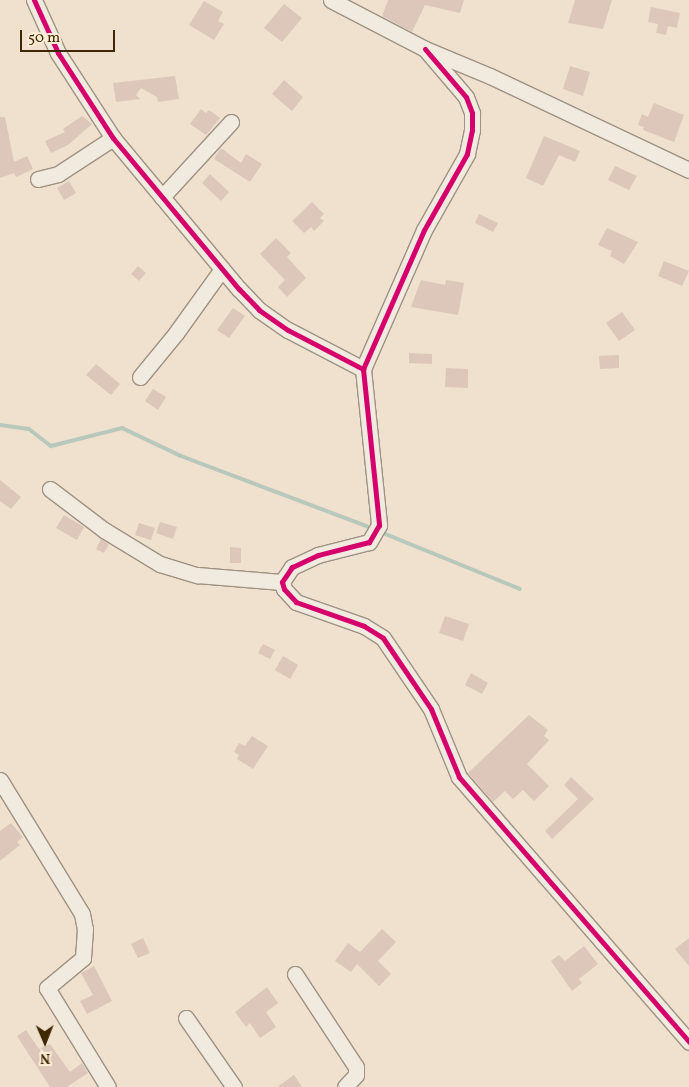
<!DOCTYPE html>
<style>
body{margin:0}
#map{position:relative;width:689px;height:1087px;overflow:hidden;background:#efe1cd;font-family:Vollkorn,serif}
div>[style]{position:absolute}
.stream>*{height:4px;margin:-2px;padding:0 2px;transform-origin:2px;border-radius:2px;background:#b8c8bd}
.building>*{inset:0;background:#dcc7ba}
.roads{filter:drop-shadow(1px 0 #9e9283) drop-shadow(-1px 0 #9e9283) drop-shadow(0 1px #9e9283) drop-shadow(0 -1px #9e9283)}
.minor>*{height:15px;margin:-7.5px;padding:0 7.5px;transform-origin:7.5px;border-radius:7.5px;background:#f1eadf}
.cycleway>*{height:5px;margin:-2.5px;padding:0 2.5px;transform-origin:2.5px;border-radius:2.5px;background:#d6006c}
span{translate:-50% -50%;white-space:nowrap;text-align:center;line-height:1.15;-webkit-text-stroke:5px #feedd5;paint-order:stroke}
.north{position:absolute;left:20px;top:1017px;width:50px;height:50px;-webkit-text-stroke:4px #feedd5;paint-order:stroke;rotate:179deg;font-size:14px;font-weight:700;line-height:20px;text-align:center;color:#3f2704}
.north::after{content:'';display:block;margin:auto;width:18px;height:22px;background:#3f2704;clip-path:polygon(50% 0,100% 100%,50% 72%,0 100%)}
.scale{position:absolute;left:20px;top:30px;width:95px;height:22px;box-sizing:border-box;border:2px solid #3f2704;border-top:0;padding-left:6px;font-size:15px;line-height:18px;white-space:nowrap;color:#3f2704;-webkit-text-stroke:4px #feedd5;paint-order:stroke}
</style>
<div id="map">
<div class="stream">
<div style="left:0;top:425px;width:29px;rotate:8deg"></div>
<div style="left:29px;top:429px;width:28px;rotate:38deg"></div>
<div style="left:51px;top:446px;width:73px;rotate:-14.2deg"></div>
<div style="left:122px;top:428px;width:65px;rotate:25.4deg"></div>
<div style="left:181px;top:456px;width:204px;rotate:20.7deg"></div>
<div style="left:378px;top:531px;width:153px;rotate:22.2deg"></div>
</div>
<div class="building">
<div style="clip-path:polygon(388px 0,464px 0,460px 13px,425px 5px,412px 32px,382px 16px)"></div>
<div style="clip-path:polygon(575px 0,612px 0,603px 29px,568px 23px)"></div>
<div style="clip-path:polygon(204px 1px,223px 12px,218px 21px,224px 24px,214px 40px,189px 25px)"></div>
<div style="clip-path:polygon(284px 4px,302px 18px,282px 42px,264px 28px)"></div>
<div style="clip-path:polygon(651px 7px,680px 13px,677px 28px,668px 26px,666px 35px,656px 33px,658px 24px,648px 22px)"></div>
<div style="clip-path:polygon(570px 66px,590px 72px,583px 96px,563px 89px)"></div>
<div style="clip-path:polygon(175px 76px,179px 99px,158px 102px,157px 97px,141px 88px,136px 95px,140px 99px,116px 102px,113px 83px)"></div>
<div style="clip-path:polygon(284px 80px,303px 97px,292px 111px,272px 94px)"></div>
<div style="clip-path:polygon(654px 103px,684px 115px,674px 142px,643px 130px,644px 127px,638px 125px,642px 114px,648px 117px)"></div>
<div style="clip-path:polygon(201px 109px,206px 113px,209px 110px,220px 118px,206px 135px,190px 124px)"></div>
<div style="clip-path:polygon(82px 116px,92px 124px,68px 145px,51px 153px,45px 141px,65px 132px,63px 129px)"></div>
<div style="clip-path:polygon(0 117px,5px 117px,14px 162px,27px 156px,33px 169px,16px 177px,14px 173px,0 178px)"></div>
<div style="clip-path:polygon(544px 136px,580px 151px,575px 162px,559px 155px,543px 186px,526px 178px)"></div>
<div style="clip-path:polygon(221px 148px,241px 163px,246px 154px,262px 164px,250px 182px,214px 159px)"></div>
<div style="clip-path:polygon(615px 166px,637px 176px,629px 190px,608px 180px)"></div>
<div style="clip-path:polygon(210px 174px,229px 192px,221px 201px,202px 183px)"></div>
<div style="clip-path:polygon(69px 181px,76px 193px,64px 200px,57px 188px)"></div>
<div style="clip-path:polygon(312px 202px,324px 214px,320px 218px,324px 221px,314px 231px,311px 227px,304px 233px,292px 221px)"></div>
<div style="clip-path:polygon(479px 214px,498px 223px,493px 232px,475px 223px)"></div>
<div style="clip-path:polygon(607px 228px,638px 242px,624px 264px,610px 256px,612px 251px,598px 245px)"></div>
<div style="clip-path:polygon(276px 238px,291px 253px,287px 257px,306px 278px,287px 297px,278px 287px,285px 280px,260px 254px)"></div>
<div style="clip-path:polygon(664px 261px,689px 271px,682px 286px,658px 276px)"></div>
<div style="clip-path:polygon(138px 266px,146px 273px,139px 281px,131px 274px)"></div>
<div style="clip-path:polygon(421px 280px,445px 285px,446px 280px,464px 283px,458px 315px,411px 307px)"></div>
<div style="clip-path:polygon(233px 308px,245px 316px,229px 338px,217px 330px)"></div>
<div style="clip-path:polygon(622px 312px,635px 330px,619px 341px,606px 323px)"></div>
<div style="clip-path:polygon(409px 353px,432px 354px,432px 364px,409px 363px)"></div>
<div style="clip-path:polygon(619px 355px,619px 368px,600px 369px,599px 356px)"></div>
<div style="clip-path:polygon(96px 364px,120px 384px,111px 395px,86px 375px)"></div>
<div style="clip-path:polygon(446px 368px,468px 369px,468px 388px,445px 387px)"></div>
<div style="clip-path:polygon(153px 389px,166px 397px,158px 410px,145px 401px)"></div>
<div style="clip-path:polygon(0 480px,21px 497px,11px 509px,0 501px)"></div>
<div style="clip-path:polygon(64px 515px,84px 527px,77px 540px,56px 528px)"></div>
<div style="clip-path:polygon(160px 522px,177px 527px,173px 539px,156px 533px)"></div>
<div style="clip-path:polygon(139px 523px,155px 528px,151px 540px,135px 535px)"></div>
<div style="clip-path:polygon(101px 539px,109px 544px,104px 553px,96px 549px)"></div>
<div style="clip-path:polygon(230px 547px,241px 548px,241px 563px,230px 563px)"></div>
<div style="clip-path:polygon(445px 616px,469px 624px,463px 641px,439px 633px)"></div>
<div style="clip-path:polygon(263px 644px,275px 650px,270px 659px,258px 653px)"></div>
<div style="clip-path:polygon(283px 656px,298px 665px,290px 679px,275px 670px)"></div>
<div style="clip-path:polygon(471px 673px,488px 683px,482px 694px,465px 685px)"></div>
<div style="clip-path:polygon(529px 715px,548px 730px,544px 736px,549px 740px,527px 764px,549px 786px,534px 801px,523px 790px,513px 799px,505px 791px,493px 802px,468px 773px)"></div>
<div style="clip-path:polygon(252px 736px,268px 746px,253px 769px,237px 759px,239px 755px,234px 752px,239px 743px,245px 746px)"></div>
<div style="clip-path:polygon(571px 777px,594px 799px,552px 839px,545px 831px,578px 799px,564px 785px)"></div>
<div style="clip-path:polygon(11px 823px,23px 837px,17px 842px,20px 845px,0 861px,0 831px)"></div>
<div style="clip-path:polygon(382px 929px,396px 942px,378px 961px,391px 974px,379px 986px,357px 964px,351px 972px,335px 961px,348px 943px,360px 952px)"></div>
<div style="clip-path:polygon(143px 938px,150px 953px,138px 958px,131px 944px)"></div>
<div style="clip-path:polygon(689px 938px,689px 966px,675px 949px)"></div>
<div style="clip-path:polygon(584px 946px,598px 964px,579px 979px,582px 983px,572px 991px,551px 961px,559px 955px,565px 961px)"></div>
<div style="clip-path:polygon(94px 966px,112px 1001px,87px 1014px,80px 1001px,93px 995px,81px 973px)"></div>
<div style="clip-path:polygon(267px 987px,278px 1003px,266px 1012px,276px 1027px,260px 1038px,250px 1023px,246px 1027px,235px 1012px)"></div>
<div style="clip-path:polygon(26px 1030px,39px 1049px,50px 1044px,70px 1072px,82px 1063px,88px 1073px,67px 1087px,50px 1087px,17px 1036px)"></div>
<div style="clip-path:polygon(294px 1075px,302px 1087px,277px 1087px)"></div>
</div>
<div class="roads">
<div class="minor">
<div style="left:34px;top:0;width:58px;rotate:65.6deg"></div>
<div style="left:58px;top:53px;width:101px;rotate:57.1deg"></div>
<div style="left:113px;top:138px;width:197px;rotate:50.2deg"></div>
<div style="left:239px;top:289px;width:29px;rotate:46deg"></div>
<div style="left:259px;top:310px;width:35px;rotate:35deg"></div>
<div style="left:288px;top:330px;width:85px;rotate:27.5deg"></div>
<div style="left:331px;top:0;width:106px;rotate:27.5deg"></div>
<div style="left:425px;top:49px;width:70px;rotate:22.6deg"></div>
<div style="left:490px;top:76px;width:220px;rotate:25.3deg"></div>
<div style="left:425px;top:49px;width:63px;rotate:49.5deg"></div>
<div style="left:466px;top:97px;width:17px;rotate:69deg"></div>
<div style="left:472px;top:113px;width:17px;rotate:90deg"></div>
<div style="left:472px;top:130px;width:25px;rotate:102deg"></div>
<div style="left:467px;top:154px;width:87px;rotate:119.5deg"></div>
<div style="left:424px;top:230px;width:152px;rotate:113.7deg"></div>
<div style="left:363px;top:369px;width:157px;rotate:84.1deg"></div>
<div style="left:379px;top:525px;width:20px;rotate:120deg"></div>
<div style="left:369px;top:542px;width:53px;rotate:165.7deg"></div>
<div style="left:318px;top:555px;width:29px;rotate:155deg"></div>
<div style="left:292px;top:567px;width:18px;rotate:124deg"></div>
<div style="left:282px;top:582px;width:7px;rotate:74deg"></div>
<div style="left:284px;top:589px;width:18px;rotate:47deg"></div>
<div style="left:296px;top:602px;width:72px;rotate:19.4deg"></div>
<div style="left:364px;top:626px;width:22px;rotate:32deg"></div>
<div style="left:383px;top:638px;width:86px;rotate:55.9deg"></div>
<div style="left:431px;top:709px;width:74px;rotate:67.6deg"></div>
<div style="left:459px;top:777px;width:351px;rotate:49deg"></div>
<div style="left:38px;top:179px;width:21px;rotate:-14deg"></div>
<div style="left:58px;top:174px;width:66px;rotate:-33.2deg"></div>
<div style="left:162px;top:197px;width:102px;rotate:-47.4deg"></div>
<div style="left:140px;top:377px;width:57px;rotate:-50.7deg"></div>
<div style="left:176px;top:333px;width:79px;rotate:-54.3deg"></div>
<div style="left:50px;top:489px;width:68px;rotate:37.2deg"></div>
<div style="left:104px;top:530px;width:66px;rotate:31.3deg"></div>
<div style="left:160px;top:564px;width:39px;rotate:17deg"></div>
<div style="left:197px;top:575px;width:85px;rotate:4.7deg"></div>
<div style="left:0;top:780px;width:157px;rotate:58.5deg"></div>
<div style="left:82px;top:914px;width:15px;rotate:79deg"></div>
<div style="left:85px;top:929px;width:29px;rotate:94deg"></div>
<div style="left:83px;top:958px;width:47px;rotate:140.2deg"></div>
<div style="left:47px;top:988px;width:116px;rotate:58.4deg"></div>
<div style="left:295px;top:974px;width:111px;rotate:56.7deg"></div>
<div style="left:356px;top:1067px;width:8px;rotate:90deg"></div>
<div style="left:356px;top:1075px;width:16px;rotate:133deg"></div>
<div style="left:186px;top:1018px;width:84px;rotate:55.2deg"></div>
</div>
</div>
<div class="cycleway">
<div style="left:34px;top:0;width:58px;rotate:65.6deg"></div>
<div style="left:58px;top:53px;width:101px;rotate:57.1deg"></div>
<div style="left:113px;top:138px;width:197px;rotate:50.2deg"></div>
<div style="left:239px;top:289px;width:29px;rotate:46deg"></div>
<div style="left:259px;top:310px;width:35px;rotate:35deg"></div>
<div style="left:288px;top:330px;width:85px;rotate:27.5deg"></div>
<div style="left:425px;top:49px;width:63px;rotate:49.5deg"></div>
<div style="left:466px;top:97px;width:17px;rotate:69deg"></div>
<div style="left:472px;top:113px;width:17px;rotate:90deg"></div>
<div style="left:472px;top:130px;width:25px;rotate:102deg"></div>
<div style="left:467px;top:154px;width:87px;rotate:119.5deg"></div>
<div style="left:424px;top:230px;width:152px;rotate:113.7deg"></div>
<div style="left:363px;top:369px;width:157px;rotate:84.1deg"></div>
<div style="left:379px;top:525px;width:20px;rotate:120deg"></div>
<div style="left:369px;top:542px;width:53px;rotate:165.7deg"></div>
<div style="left:318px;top:555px;width:29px;rotate:155deg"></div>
<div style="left:292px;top:567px;width:18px;rotate:124deg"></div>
<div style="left:282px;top:582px;width:7px;rotate:74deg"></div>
<div style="left:284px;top:589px;width:18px;rotate:47deg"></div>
<div style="left:296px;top:602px;width:72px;rotate:19.4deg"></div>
<div style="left:364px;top:626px;width:22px;rotate:32deg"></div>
<div style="left:383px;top:638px;width:86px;rotate:55.9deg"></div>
<div style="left:431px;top:709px;width:74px;rotate:67.6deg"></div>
<div style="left:459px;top:777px;width:351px;rotate:49deg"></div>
</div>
<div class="north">N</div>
<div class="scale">50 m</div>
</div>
